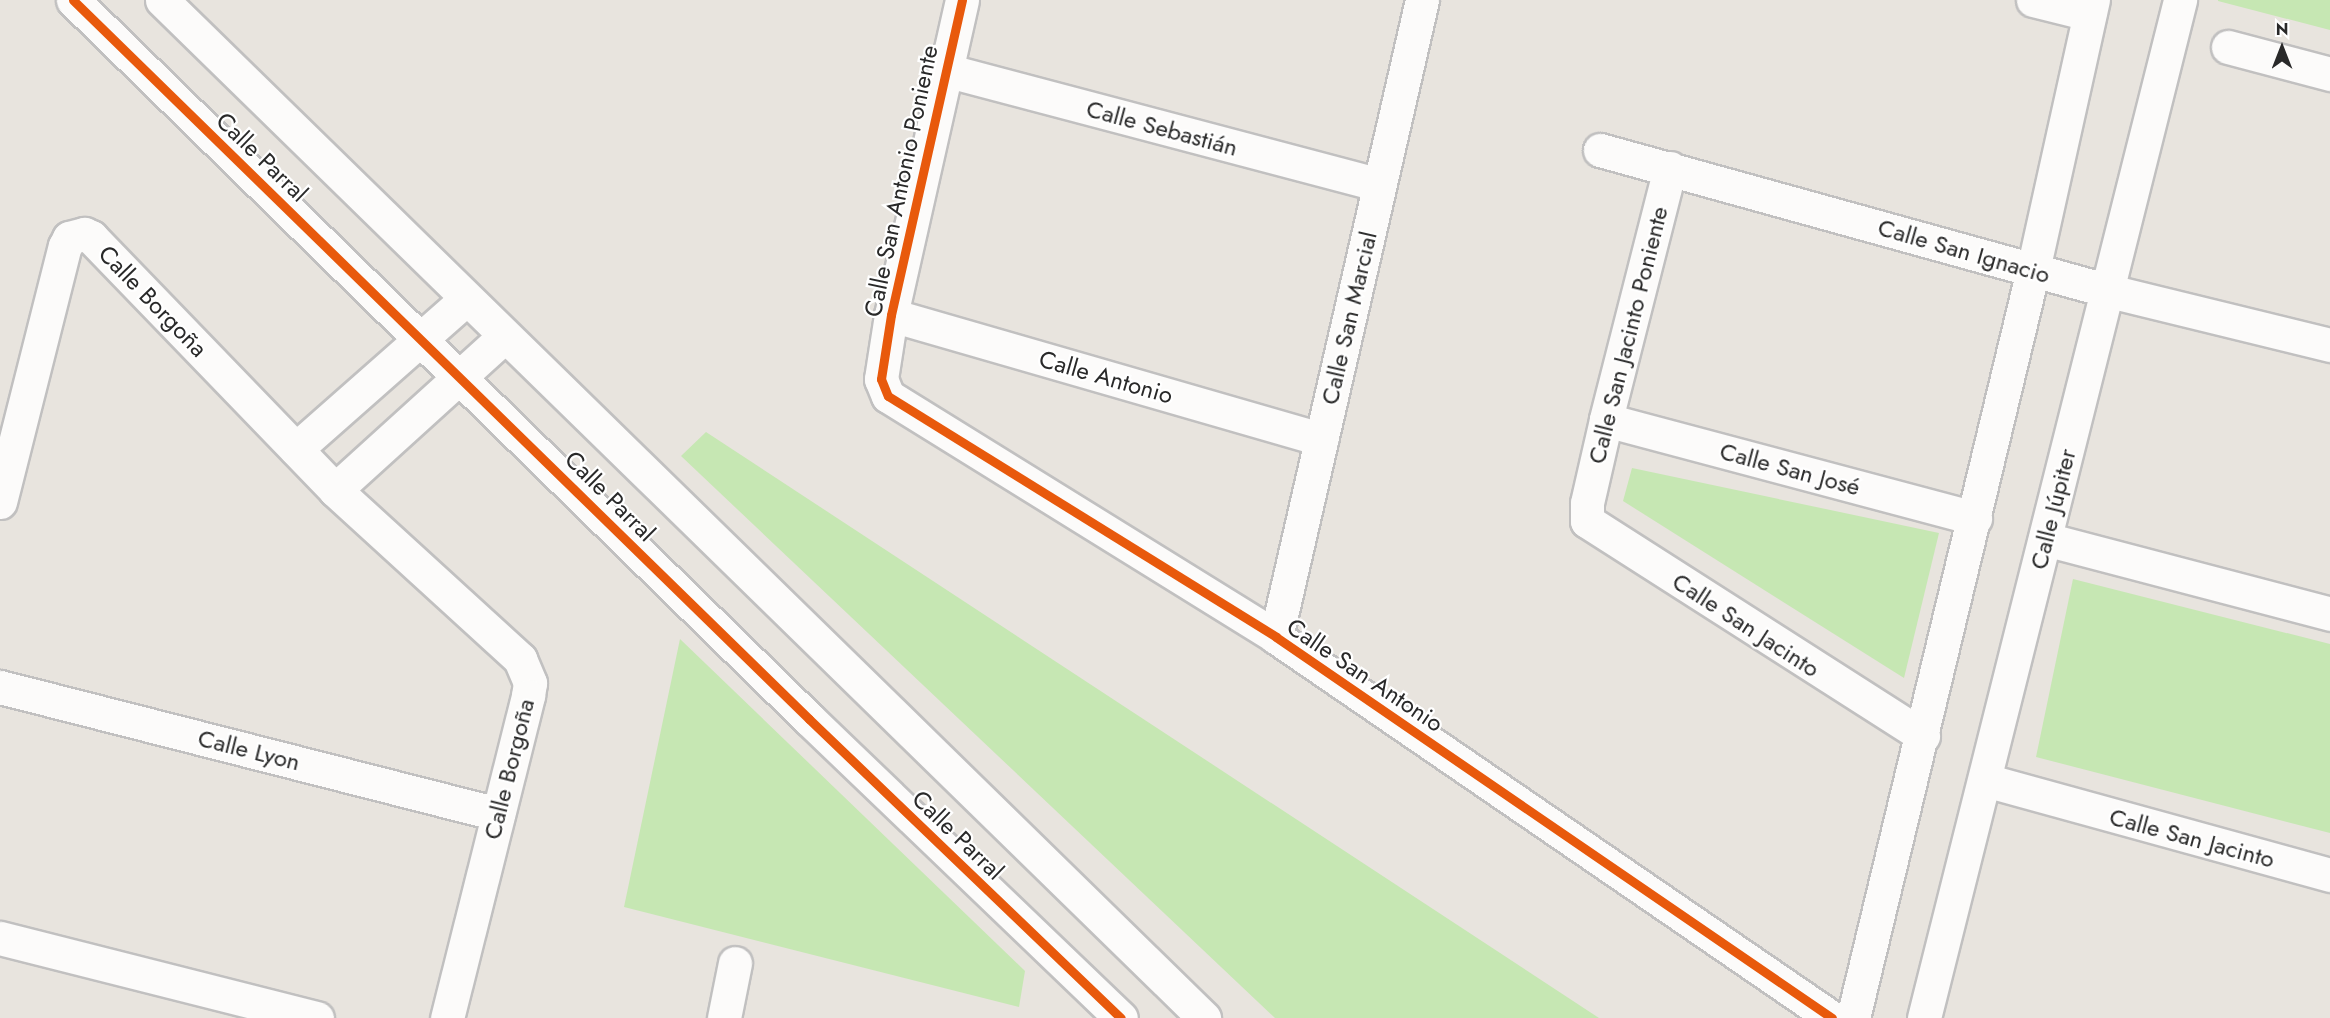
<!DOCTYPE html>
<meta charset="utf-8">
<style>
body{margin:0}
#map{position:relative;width:2330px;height:1018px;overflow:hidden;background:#e8e4de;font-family:Jost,sans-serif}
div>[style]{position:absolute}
.green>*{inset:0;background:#c6e7b3}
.roads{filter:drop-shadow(2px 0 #c1c0c0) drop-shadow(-2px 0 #c1c0c0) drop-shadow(0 2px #c1c0c0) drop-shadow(0 -2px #c1c0c0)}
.minor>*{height:33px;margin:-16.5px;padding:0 16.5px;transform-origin:16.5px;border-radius:16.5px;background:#fcfbfa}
.tertiary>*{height:33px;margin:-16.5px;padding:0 16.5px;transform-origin:16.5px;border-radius:16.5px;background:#fcfbfa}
.secondary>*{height:33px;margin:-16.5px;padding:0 16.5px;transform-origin:16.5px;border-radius:16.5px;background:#fcfbfa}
.cycleway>*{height:9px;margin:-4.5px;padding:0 4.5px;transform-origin:4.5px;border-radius:4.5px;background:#e8590c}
span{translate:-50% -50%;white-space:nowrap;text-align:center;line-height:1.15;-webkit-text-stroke:4.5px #fff;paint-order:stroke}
.street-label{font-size:24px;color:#292929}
.north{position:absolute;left:2252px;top:18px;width:60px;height:60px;-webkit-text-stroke:4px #fff;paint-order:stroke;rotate:0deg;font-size:16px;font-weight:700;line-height:24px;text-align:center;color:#292929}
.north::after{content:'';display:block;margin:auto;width:21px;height:27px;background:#292929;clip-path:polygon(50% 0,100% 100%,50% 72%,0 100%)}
</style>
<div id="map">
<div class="green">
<div style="clip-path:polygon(2330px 0,2330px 30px,2218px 1px,2218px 0)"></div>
<div style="clip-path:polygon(706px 432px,1599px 1018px,1275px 1018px,681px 456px)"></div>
<div style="clip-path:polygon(1632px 468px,1939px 533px,1904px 678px,1623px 501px)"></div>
<div style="clip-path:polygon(2073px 579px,2330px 644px,2330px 833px,2036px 757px)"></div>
<div style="clip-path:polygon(680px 639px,1025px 971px,1019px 1007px,624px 907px)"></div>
</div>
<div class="roads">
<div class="minor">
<div style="left:962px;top:0;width:323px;rotate:102.7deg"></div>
<div style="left:891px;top:315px;width:65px;rotate:98.9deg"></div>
<div style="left:881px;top:379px;width:18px;rotate:68deg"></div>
<div style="left:888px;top:396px;width:457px;rotate:31.8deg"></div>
<div style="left:1276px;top:637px;width:674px;rotate:34.42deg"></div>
<div style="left:2033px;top:0;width:58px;rotate:14deg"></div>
<div style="left:2228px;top:47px;width:106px;rotate:14.8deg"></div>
<div style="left:945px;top:70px;width:449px;rotate:14.8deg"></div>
<div style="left:1600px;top:150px;width:528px;rotate:15.48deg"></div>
<div style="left:2109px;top:291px;width:228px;rotate:13.7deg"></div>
<div style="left:1670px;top:168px;width:260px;rotate:104.3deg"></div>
<div style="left:1606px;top:420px;width:85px;rotate:102.9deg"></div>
<div style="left:1587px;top:503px;width:18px;rotate:90deg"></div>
<div style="left:1587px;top:521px;width:399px;rotate:32.6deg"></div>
<div style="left:891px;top:315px;width:448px;rotate:16.1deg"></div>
<div style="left:1606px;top:420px;width:382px;rotate:14.9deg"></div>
<div style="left:296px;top:449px;width:225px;rotate:-41.4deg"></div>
<div style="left:335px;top:490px;width:228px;rotate:-42.2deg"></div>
<div style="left:0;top:502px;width:264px;rotate:-75.8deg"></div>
<div style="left:65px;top:246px;width:9px;rotate:-63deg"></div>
<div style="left:69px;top:238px;width:16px;rotate:-15deg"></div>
<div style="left:84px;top:234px;width:8px;rotate:23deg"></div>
<div style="left:91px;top:237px;width:351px;rotate:46deg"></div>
<div style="left:335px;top:490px;width:251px;rotate:42.4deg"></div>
<div style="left:520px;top:659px;width:26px;rotate:67deg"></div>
<div style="left:530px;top:683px;width:13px;rotate:99deg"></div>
<div style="left:528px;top:696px;width:332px;rotate:104.1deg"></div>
<div style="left:2045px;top:539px;width:295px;rotate:14.7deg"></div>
<div style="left:1276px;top:637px;width:654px;rotate:-77.09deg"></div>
<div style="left:0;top:687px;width:514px;rotate:14.31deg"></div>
<div style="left:1985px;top:780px;width:358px;rotate:15.4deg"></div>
<div style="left:0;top:938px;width:327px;rotate:14.2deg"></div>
<div style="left:724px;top:1018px;width:56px;rotate:-78.7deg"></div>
</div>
<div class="tertiary">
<div style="left:73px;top:0;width:1029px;rotate:44.33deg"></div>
<div style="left:809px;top:719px;width:432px;rotate:43.8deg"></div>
<div style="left:162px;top:0;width:1457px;rotate:44.33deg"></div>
</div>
<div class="secondary">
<div style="left:1853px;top:1018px;width:769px;rotate:-76.47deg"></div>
<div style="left:2033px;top:270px;width:277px;rotate:-77.5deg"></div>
<div style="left:1924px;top:1018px;width:1050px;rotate:-75.88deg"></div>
</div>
</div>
<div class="cycleway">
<div style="left:73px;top:0;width:1029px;rotate:44.33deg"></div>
<div style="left:809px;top:719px;width:432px;rotate:43.8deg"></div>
<div style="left:962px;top:0;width:323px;rotate:102.7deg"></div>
<div style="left:891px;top:315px;width:65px;rotate:98.9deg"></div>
<div style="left:881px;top:379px;width:18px;rotate:68deg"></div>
<div style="left:888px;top:396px;width:457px;rotate:31.8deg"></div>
<div style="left:1276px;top:637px;width:674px;rotate:34.42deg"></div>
</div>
<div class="street-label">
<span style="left:1162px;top:128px;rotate:15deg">Calle Sebastián</span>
<span style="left:262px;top:157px;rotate:44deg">Calle Parral</span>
<span style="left:901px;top:181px;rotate:-78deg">Calle San Antonio Poniente</span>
<span style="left:1964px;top:251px;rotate:16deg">Calle San Ignacio</span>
<span style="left:153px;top:301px;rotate:46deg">Calle Borgoña</span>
<span style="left:1349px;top:318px;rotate:-77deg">Calle San Marcial</span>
<span style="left:1628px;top:335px;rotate:-76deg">Calle San Jacinto Poniente</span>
<span style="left:1106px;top:377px;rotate:16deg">Calle Antonio</span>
<span style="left:1790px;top:469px;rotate:15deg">Calle San José</span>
<span style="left:610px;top:496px;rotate:45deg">Calle Parral</span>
<span style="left:2053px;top:509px;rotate:-76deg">Calle Júpiter</span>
<span style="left:1746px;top:625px;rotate:33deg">Calle San Jacinto</span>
<span style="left:1365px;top:675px;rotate:34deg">Calle San Antonio</span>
<span style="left:249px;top:750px;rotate:14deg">Calle Lyon</span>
<span style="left:509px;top:769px;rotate:-76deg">Calle Borgoña</span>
<span style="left:958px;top:835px;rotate:44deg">Calle Parral</span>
<span style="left:2192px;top:838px;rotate:15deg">Calle San Jacinto</span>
</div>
<div class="north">N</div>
</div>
